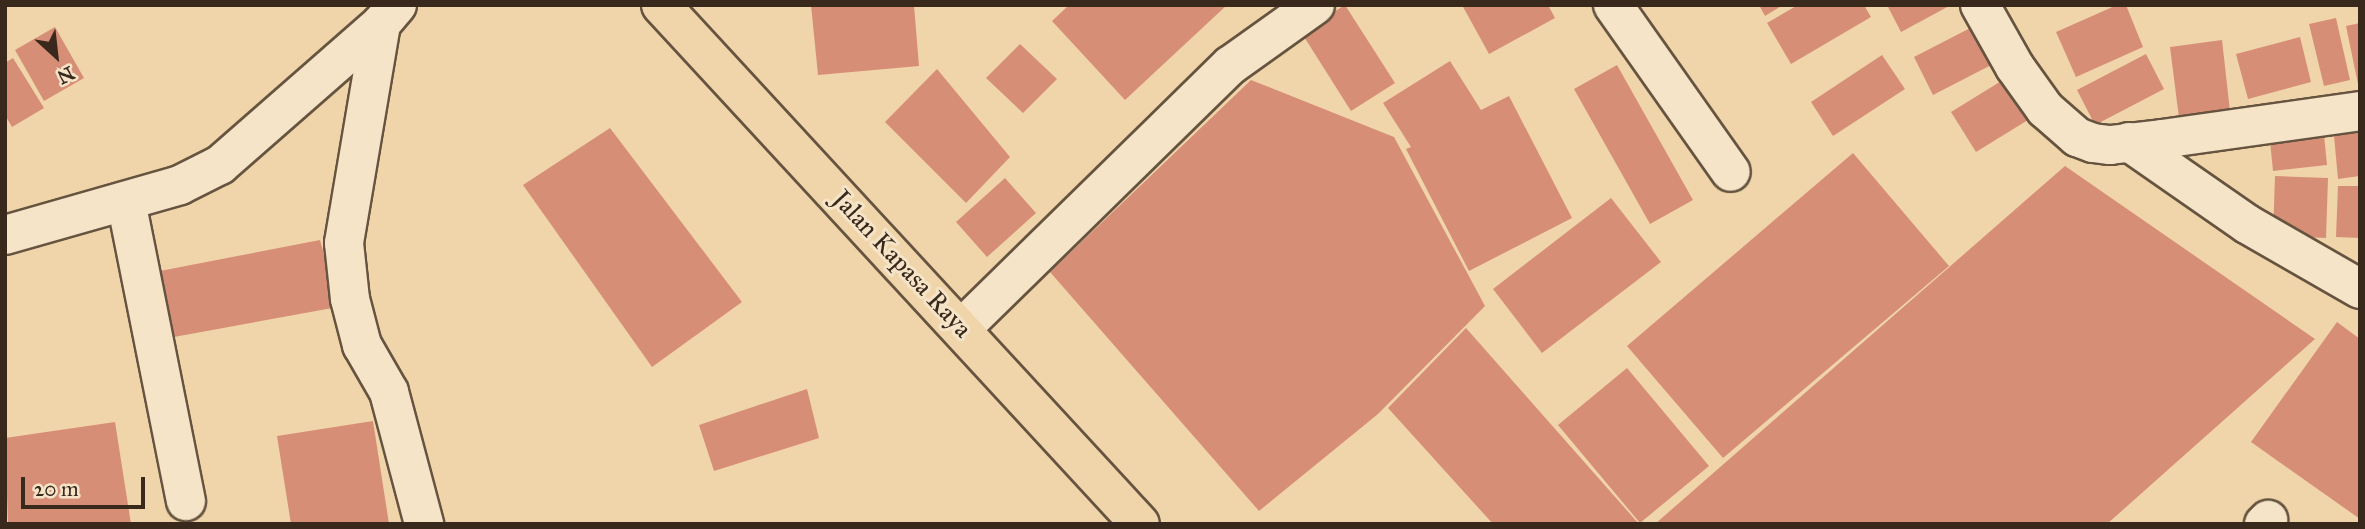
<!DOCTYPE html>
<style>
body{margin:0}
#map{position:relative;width:2365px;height:529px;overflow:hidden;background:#f0d5aa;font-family:"IM FELL Great Primer",serif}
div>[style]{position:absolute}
.building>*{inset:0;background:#d78e76}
.roads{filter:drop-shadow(2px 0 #665440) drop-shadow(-2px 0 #665440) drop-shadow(0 2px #665440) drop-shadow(0 -2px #665440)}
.minor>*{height:38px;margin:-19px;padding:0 19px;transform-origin:19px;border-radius:19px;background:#f5e4c8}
.major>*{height:38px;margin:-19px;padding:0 19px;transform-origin:19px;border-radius:19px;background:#f0d5aa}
span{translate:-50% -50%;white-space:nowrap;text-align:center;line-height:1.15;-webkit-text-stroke:6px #f5e4c8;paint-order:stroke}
.street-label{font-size:26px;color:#38291c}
.frame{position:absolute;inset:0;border:7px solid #38291c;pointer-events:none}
.north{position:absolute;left:21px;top:21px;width:70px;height:70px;-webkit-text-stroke:5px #f5e4c8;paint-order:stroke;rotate:153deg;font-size:19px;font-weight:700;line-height:28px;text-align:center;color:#38291c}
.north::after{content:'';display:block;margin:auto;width:24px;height:32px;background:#38291c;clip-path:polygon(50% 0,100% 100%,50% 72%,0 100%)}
.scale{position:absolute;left:21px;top:477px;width:124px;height:32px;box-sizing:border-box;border:4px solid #38291c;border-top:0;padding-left:9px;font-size:21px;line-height:24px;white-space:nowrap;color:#38291c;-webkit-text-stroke:5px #f5e4c8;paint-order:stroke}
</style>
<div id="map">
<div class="building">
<div style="clip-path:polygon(811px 5px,914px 5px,919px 66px,818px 75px)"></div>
<div style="clip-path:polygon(1069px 5px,1227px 5px,1125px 100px,1052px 21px)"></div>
<div style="clip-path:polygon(1345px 5px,1395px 83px,1351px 111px,1301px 32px)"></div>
<div style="clip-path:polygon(1462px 5px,1548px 5px,1555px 18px,1489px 54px)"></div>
<div style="clip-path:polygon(1759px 5px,1783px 5px,1765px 16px)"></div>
<div style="clip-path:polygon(1798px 5px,1864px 5px,1871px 17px,1791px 64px,1767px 23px)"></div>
<div style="clip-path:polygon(1887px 5px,1951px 5px,1901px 32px)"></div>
<div style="clip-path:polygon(2117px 5px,2126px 5px,2143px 47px,2076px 77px,2056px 32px)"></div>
<div style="clip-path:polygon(2336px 18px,2350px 80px,2324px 86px,2309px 24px)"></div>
<div style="clip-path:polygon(1980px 23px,1999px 61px,1933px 95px,1914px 57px)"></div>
<div style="clip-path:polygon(2360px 23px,2360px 89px,2359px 89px,2346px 26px)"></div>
<div style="clip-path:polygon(55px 27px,84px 78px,44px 101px,15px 50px)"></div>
<div style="clip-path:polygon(2300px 37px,2311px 82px,2248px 99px,2236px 54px)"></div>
<div style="clip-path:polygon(2222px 40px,2231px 120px,2180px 126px,2170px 47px)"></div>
<div style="clip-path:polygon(1020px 44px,1057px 79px,1023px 113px,986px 78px)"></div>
<div style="clip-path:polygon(2146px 54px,2164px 89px,2095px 125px,2077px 90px)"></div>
<div style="clip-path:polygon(1882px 55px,1905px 89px,1833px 136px,1811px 102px)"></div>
<div style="clip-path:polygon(13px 58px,44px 108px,12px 127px,5px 115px,5px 63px)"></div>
<div style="clip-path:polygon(1450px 61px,1481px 110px,1509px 96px,1572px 218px,1469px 271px,1406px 149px,1411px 147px,1383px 103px)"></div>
<div style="clip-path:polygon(1617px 65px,1693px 200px,1650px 224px,1574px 89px)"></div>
<div style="clip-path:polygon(937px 69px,1010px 157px,966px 203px,885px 122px)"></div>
<div style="clip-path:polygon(2011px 75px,2036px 115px,1976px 152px,1951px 112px)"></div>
<div style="clip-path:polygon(1251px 80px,1394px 137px,1485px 306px,1378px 414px,1259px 511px,1050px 272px)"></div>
<div style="clip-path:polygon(2360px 122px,2360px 176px,2338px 179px,2333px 125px)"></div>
<div style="clip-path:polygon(2323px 125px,2327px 165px,2273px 171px,2269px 131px)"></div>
<div style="clip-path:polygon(610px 128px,742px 302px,652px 367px,523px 185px)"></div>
<div style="clip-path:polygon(1853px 153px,1949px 266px,1723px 458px,1627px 346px)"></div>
<div style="clip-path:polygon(2065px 166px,2315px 339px,2107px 524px,1655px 524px)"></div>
<div style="clip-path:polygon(2275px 176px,2328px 178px,2326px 238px,2273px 236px)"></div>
<div style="clip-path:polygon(1005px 178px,1036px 213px,987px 257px,956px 222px)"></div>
<div style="clip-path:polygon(2338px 186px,2360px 186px,2360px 238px,2336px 237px)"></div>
<div style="clip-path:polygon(1611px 198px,1661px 262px,1542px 353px,1493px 289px)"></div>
<div style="clip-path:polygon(320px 240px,338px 307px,174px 337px,160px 271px)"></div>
<div style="clip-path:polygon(2337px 322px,2360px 339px,2360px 519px,2251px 442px)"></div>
<div style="clip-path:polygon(1466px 328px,1639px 524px,1493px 524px,1388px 408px)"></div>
<div style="clip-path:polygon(1627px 368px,1709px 466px,1640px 523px,1558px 425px)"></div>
<div style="clip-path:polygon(807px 389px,819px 438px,714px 471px,699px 425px)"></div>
<div style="clip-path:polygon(373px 421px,389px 524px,291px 524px,277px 436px)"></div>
<div style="clip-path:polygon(115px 422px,131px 524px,8px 524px,5px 438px)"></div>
</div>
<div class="roads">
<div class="minor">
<div style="left:397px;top:5px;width:25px;rotate:130deg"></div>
<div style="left:381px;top:24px;width:222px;rotate:99.6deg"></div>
<div style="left:344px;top:243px;width:56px;rotate:83.9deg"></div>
<div style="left:350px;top:299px;width:48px;rotate:75.4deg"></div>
<div style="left:362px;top:345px;width:54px;rotate:60.1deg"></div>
<div style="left:389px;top:392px;width:137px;rotate:75.1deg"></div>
<div style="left:1613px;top:5px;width:204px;rotate:54.8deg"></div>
<div style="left:1980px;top:5px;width:71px;rotate:60.6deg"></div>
<div style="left:2015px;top:67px;width:52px;rotate:54.5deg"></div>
<div style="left:2045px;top:109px;width:43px;rotate:41.2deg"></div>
<div style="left:2077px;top:137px;width:17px;rotate:21deg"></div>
<div style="left:2093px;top:143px;width:17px;rotate:7deg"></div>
<div style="left:2110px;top:145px;width:52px;rotate:-6.6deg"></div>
<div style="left:2162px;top:139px;width:200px;rotate:-8deg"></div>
<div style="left:2129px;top:142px;width:144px;rotate:34.8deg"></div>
<div style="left:2247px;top:224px;width:130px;rotate:29.9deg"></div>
<div style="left:126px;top:201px;width:306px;rotate:78.7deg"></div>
<div style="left:5px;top:235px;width:182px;rotate:-15.9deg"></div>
<div style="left:180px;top:185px;width:45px;rotate:-26.6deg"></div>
<div style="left:220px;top:165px;width:214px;rotate:-41.2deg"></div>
<div style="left:962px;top:328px;width:376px;rotate:-44.4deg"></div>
<div style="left:1231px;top:65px;width:103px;rotate:-35.5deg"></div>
<div style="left:2264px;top:524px;width:6px;rotate:-45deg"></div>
</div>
<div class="major">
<div style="left:661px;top:5px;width:706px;rotate:47.3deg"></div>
</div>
</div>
<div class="street-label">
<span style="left:902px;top:264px;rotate:47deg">Jalan Kapasa Raya</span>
</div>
<div class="frame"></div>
<div class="north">N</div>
<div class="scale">20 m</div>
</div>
